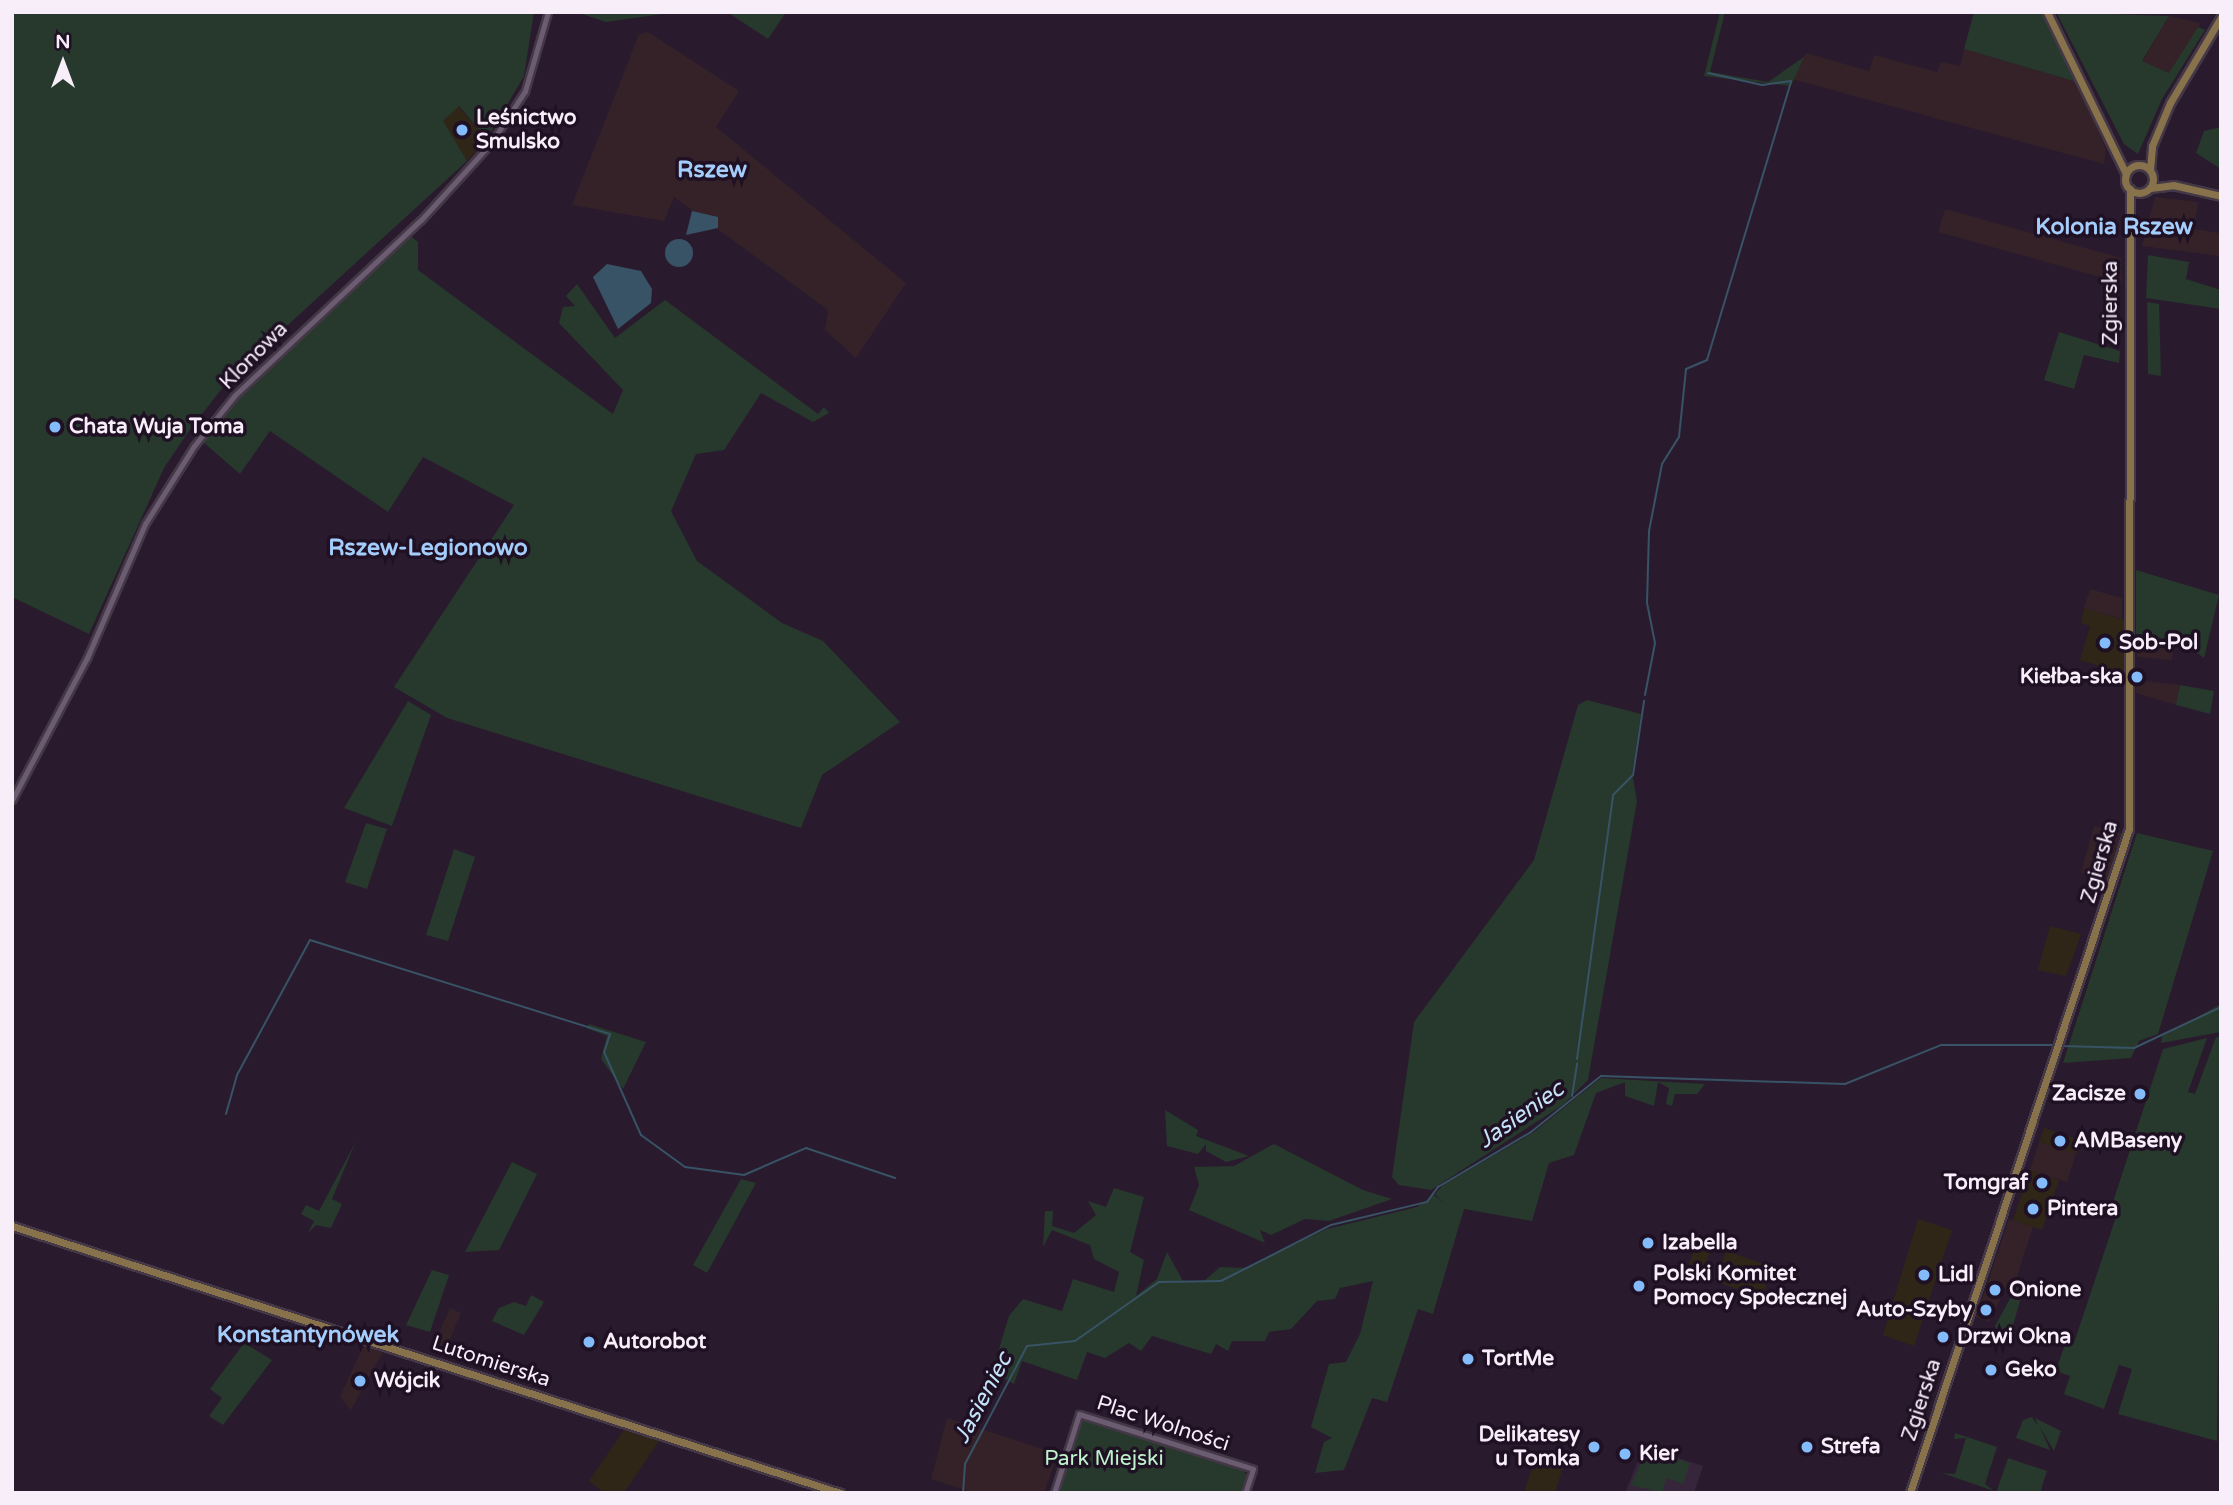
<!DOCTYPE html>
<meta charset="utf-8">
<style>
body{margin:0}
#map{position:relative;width:2233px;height:1505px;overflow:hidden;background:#291b2d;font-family:"Varela Round",sans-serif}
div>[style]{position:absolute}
.commercial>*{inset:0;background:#302617}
.industrial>*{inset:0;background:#342228}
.built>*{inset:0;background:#37253c}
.green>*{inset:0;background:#27382c}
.water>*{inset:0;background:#385365}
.round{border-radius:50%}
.stream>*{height:2px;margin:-1px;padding:0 1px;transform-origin:1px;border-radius:1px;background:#385365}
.roads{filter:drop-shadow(2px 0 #443847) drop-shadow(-2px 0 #443847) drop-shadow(0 2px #443847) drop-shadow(0 -2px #443847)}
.minor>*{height:5px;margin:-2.5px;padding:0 2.5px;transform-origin:2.5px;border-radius:2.5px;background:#6c5c71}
.major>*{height:7px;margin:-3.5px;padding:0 3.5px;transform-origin:3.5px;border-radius:3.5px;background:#87724b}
.major>.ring{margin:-3.5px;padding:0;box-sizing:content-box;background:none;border:7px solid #87724b;border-radius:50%}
.dots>*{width:19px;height:19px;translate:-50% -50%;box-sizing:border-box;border:4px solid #1f1123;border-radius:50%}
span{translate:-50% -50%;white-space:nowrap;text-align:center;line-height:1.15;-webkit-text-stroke:7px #1f1123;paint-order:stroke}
.poi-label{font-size:21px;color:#f8eefa;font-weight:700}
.left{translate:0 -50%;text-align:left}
.right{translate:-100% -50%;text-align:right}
.street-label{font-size:21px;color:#f8eefa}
.park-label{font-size:21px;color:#bef3cd}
.neighbourhood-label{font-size:23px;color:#a4cdfc;font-weight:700}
.water-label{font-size:23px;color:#c5e4fa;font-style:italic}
.frame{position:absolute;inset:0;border:14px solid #f8eefa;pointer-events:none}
.north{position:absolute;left:28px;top:28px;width:70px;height:70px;-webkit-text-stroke:5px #1f1123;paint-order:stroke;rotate:0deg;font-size:19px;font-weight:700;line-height:28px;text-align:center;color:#f8eefa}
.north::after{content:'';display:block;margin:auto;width:24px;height:32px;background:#f8eefa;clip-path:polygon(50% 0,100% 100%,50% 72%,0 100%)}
</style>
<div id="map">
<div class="commercial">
<div style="clip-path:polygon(458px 106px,487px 139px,467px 161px,442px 122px)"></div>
<div style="clip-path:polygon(2084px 608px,2124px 620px,2124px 673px,2080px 660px,2090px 626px,2081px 623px)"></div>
<div style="clip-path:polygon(2050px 926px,2081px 934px,2066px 976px,2038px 970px)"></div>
<div style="clip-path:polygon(2044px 1128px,2081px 1140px,2076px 1154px,2039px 1142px)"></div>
<div style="clip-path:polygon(2030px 1170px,2059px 1180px,2042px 1230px,2013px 1220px)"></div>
<div style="clip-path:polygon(1918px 1219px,1952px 1230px,1914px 1346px,1883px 1335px)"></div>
<div style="clip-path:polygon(1697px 1241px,1712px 1246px,1701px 1278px,1688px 1268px)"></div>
<div style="clip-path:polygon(1726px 1251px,1773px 1267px,1762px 1297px,1716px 1282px)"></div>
<div style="clip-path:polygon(624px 1430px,659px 1441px,624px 1493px,605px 1493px,589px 1481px)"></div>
<div style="clip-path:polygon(1535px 1458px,1563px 1467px,1555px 1493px,1524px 1493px)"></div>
</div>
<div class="industrial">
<div style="clip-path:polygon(2169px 16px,2201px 23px,2170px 73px,2142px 62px)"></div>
<div style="clip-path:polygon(648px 32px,739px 91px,716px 127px,906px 283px,856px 358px,825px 330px,828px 310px,674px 197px,664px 221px,572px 205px,639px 34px)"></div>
<div style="clip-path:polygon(1964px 49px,2077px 82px,2106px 149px,2104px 164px,1792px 79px,1806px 53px,1869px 71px,1874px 55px,1937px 72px,1941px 62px,1960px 66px)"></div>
<div style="clip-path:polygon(2155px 197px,2198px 202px,2194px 229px,2220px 233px,2219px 256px,2142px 246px)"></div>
<div style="clip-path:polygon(1945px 209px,2121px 258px,2122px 283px,1938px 232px)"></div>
<div style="clip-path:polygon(2090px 589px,2122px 598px,2122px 619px,2084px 608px)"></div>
<div style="clip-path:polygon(2136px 642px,2174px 645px,2172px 660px,2137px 657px)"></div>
<div style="clip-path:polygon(2136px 680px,2180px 685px,2176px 705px,2136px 693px)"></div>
<div style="clip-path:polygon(2094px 826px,2122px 833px,2107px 881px,2081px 873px)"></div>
<div style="clip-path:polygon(2039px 1142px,2076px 1154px,2067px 1182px,2030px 1170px)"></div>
<div style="clip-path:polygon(2009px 1219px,2033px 1227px,2014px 1285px,2008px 1283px,1989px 1322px,1976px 1317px)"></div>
<div style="clip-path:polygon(450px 1308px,461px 1313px,445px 1351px,433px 1346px)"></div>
<div style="clip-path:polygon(363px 1346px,383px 1352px,351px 1410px,340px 1397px)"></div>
<div style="clip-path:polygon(947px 1418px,1058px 1454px,1044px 1493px,974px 1493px,931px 1479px)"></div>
</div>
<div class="built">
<div style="clip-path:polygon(1644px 1447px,1703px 1466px,1694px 1493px,1625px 1493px)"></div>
</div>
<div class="green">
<div style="clip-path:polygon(12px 12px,534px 12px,524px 76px,487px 139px,459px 106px,443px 121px,467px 161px,231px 377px,191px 428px,164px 468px,89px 634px,12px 597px)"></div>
<div style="clip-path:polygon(576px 12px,677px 12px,606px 22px)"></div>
<div style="clip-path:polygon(727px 12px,786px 12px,768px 39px)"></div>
<div style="clip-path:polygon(1720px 12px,1725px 12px,1710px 72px,1768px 82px,1804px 57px,1791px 86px,1704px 76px)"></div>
<div style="clip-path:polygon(1974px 12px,2041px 12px,2077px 82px,1964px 49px)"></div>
<div style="clip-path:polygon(2056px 12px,2169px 16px,2142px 61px,2169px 73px,2198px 27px,2205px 30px,2162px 99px,2138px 154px,2124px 144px)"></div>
<div style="clip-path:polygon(2221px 127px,2221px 169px,2196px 153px,2204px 131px)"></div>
<div style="clip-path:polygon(408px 234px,418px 242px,418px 270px,613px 414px,623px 390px,559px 323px,563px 307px,575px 306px,566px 296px,577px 284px,615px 338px,665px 300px,818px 414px,824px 407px,829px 413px,813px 422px,761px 393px,724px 450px,696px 454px,671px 511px,697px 561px,782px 623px,823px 641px,900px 722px,822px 775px,801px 828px,447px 718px,394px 687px,514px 505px,423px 457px,388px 512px,270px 431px,240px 474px,203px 442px,243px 391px)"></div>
<div style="clip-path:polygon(2148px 255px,2189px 262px,2186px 279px,2221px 290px,2221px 309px,2146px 298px)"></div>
<div style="clip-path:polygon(2147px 302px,2159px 304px,2161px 376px,2148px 374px)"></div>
<div style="clip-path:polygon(2059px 332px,2120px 351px,2119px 363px,2084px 355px,2074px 389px,2044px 380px)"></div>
<div style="clip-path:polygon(2136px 570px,2219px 595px,2204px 658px,2188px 646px,2136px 642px)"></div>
<div style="clip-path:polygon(2180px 685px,2214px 691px,2210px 714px,2176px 705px)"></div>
<div style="clip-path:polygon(1587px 700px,1641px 714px,1632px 773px,1637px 801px,1588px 1080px,1563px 1105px,1431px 1190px,1399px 1185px,1392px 1177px,1414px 1022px,1534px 860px,1578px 705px)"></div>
<div style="clip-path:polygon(408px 701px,431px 715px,392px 826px,344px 808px)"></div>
<div style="clip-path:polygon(366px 823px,387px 829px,367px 889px,345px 882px)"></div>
<div style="clip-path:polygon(2137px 833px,2213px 851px,2158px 1034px,2139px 1041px,2131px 1058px,2063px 1063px)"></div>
<div style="clip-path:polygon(454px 849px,475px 857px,448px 941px,426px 935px)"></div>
<div style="clip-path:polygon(2221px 1004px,2221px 1032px,2161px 1043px,2162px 1036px)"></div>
<div style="clip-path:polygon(589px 1024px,646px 1042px,623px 1089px,601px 1059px,607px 1036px,586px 1028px)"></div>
<div style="clip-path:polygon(2216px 1037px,2221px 1037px,2217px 1441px,2118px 1414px,2132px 1369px,2119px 1365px,2104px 1409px,2064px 1394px,2070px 1376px,2056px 1371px,2066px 1341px,2074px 1343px,2117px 1214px,2110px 1211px,2163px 1049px,2207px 1038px,2188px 1092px,2195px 1094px)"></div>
<div style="clip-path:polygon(1601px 1078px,1705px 1084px,1697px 1094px,1675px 1094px,1672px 1106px,1666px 1104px,1669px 1088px,1658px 1082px,1654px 1106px,1625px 1096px,1625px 1082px,1596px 1093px,1574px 1155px,1549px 1163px,1532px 1221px,1464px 1209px,1433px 1314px,1418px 1309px,1387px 1402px,1372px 1398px,1344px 1470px,1315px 1473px,1324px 1442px,1332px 1438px,1311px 1427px,1329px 1364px,1346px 1362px,1360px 1334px,1373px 1281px,1340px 1288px,1335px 1299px,1317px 1301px,1291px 1329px,1269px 1332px,1265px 1341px,1232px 1341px,1228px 1351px,1216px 1344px,1211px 1354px,1152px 1336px,1141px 1351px,1129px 1343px,1105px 1358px,1087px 1352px,1077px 1380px,1022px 1361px,1014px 1384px,992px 1372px,1009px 1316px,1023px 1299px,1062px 1311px,1073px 1279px,1114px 1292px,1119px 1272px,1094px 1259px,1090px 1245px,1052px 1230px,1043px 1247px,1045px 1211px,1053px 1211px,1052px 1226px,1074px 1233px,1096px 1215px,1088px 1201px,1106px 1207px,1114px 1188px,1144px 1197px,1130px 1252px,1144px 1260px,1136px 1296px,1157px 1279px,1167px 1252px,1183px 1281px,1204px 1281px,1220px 1267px,1245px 1268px,1327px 1229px,1417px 1207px,1434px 1195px,1444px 1203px,1435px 1194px,1443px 1185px,1534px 1132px)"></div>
<div style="clip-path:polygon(1165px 1110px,1198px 1130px,1196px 1136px,1249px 1156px,1226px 1162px,1206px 1151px,1206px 1144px,1198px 1154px,1167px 1146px)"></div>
<div style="clip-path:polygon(356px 1141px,332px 1199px,342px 1204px,331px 1228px,316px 1225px,308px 1233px,314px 1221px,301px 1214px,306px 1205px,319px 1211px)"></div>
<div style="clip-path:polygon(1274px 1144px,1363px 1190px,1392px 1199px,1329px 1221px,1305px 1219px,1271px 1235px,1260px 1230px,1265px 1243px,1189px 1210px,1199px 1185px,1194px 1167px,1234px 1166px)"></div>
<div style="clip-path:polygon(512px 1162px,537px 1174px,499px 1250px,465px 1252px)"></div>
<div style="clip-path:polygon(741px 1179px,756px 1183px,707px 1273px,693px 1265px)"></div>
<div style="clip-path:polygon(432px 1270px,449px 1275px,430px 1332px,406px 1325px)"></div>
<div style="clip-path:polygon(2017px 1286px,2021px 1298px,2011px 1332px,1998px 1332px,1995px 1326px)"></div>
<div style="clip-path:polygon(531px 1295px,544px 1302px,524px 1335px,492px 1321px,499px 1308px,514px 1302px,526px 1306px)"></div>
<div style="clip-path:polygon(244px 1343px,272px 1360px,223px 1425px,209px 1416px,222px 1398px,210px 1389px)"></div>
<div style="clip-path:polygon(2032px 1417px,2038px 1426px,2035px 1418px,2061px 1431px,2054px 1451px,2040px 1427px,2050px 1450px,2016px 1438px,2023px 1420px)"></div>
<div style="clip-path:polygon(1083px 1418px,1240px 1467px,1248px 1476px,1242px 1493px,1056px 1493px)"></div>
<div style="clip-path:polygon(1955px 1433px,1997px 1447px,1985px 1484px,1994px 1491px,1942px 1473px,1955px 1474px,1966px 1438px,1954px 1439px)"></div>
<div style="clip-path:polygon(1647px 1449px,1690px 1463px,1683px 1484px,1667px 1478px,1662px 1493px,1631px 1485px)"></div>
<div style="clip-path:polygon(2008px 1458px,2047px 1471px,2040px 1493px,1996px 1493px)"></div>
</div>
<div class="water">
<div style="clip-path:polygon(692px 211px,718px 217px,718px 228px,686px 235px)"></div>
<div class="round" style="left:665px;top:239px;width:28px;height:28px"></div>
<div style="clip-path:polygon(607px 264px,641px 271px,652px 289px,651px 303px,618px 329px,593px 277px)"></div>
</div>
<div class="stream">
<div style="left:1645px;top:695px;width:53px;rotate:-79.1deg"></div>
<div style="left:1655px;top:643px;width:41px;rotate:-101.3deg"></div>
<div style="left:1647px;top:603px;width:72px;rotate:-88.4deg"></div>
<div style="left:1649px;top:531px;width:68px;rotate:-79deg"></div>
<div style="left:1662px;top:464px;width:32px;rotate:-58deg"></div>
<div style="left:1679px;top:437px;width:68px;rotate:-84.1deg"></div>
<div style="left:1686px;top:369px;width:23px;rotate:-23deg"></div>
<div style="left:1707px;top:360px;width:291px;rotate:-73.2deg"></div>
<div style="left:1791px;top:81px;width:29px;rotate:172deg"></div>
<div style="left:1762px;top:85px;width:55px;rotate:-167.5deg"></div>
<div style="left:2061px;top:1046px;width:73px;rotate:1.6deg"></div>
<div style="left:2134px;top:1048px;width:96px;rotate:-25.2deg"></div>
<div style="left:1577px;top:1059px;width:266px;rotate:-82.2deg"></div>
<div style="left:1613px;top:795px;width:28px;rotate:-45deg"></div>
<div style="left:1633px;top:775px;width:75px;rotate:-81.5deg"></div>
<div style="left:1572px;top:1096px;width:33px;rotate:-81deg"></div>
<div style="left:226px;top:1114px;width:41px;rotate:-74.2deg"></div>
<div style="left:237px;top:1075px;width:153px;rotate:-61.6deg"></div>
<div style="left:310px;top:940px;width:314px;rotate:17.4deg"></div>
<div style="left:610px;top:1034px;width:19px;rotate:108deg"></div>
<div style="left:604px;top:1052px;width:91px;rotate:66deg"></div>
<div style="left:641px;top:1135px;width:54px;rotate:36deg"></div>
<div style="left:685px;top:1167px;width:60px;rotate:7.7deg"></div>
<div style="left:744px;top:1175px;width:68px;rotate:-23.5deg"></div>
<div style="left:806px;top:1148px;width:94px;rotate:18.6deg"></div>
<div style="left:963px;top:1493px;width:29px;rotate:-86deg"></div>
<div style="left:965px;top:1464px;width:133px;rotate:-62.3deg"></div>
<div style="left:1027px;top:1346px;width:48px;rotate:-5.9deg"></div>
<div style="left:1075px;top:1341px;width:103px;rotate:-35.1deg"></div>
<div style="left:1159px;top:1282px;width:62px;rotate:-0.9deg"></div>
<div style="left:1221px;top:1281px;width:123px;rotate:-27deg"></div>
<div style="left:1331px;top:1225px;width:99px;rotate:-13.5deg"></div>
<div style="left:1427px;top:1202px;width:19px;rotate:-54deg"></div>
<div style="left:1438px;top:1187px;width:108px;rotate:-30.6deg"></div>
<div style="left:1531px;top:1132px;width:90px;rotate:-38.7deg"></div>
<div style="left:1601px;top:1076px;width:244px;rotate:1.9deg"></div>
<div style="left:1845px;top:1084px;width:104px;rotate:-22.1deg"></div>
<div style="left:1941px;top:1045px;width:114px"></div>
</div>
<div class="roads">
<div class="minor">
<div style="left:12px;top:800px;width:161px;rotate:-62.2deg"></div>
<div style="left:87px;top:658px;width:146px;rotate:-66.6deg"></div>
<div style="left:145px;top:524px;width:92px;rotate:-57.9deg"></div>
<div style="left:194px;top:446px;width:65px;rotate:-51.2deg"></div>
<div style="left:235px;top:395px;width:255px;rotate:-43.3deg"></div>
<div style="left:421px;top:220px;width:104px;rotate:-47.7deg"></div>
<div style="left:491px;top:143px;width:62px;rotate:-56.8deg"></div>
<div style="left:525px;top:91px;width:82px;rotate:-73.8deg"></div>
<div style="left:1054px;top:1493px;width:83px;rotate:-72.4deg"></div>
<div style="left:1079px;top:1414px;width:182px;rotate:17.5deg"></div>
<div style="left:1253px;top:1469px;width:25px;rotate:108deg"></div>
</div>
<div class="major">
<div style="left:2047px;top:12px;width:180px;rotate:64deg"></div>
<div class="ring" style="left:2125px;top:165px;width:21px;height:21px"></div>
<div style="left:2150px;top:170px;width:24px;rotate:-85deg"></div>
<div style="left:2152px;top:146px;width:47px;rotate:-67.3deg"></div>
<div style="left:2170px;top:103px;width:100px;rotate:-59.3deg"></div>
<div style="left:2150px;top:188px;width:23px;rotate:-7deg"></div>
<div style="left:2173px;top:185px;width:49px;rotate:12.9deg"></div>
<div style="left:12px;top:1226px;width:870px;rotate:17.87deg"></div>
<div style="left:1910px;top:1493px;width:699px;rotate:-71.75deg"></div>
<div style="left:2129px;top:829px;width:640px;rotate:-89.91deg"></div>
</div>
</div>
<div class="dots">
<div style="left:462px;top:130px;background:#84bcfb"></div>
<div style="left:55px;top:427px;background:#84bcfb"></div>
<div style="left:2105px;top:643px;background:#84bcfb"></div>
<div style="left:2137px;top:677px;background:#84bcfb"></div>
<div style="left:2140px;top:1094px;background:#84bcfb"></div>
<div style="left:2060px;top:1141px;background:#84bcfb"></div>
<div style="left:2042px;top:1183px;background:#84bcfb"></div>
<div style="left:2033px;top:1209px;background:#84bcfb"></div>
<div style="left:1648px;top:1243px;background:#84bcfb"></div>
<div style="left:1924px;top:1275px;background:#84bcfb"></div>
<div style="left:1639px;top:1286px;background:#84bcfb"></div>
<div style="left:1995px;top:1290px;background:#84bcfb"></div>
<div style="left:1986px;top:1310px;background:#84bcfb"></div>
<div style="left:1943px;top:1337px;background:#84bcfb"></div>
<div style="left:589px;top:1342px;background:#84bcfb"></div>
<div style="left:1468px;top:1359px;background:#84bcfb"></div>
<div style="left:1991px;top:1370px;background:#84bcfb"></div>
<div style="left:360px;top:1381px;background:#84bcfb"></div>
<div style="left:1594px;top:1447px;background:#84bcfb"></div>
<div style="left:1807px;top:1447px;background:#84bcfb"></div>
<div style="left:1625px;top:1454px;background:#84bcfb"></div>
</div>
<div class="poi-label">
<span class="left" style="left:476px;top:130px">Leśnictwo<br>Smulsko</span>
<span class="left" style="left:69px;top:427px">Chata Wuja Toma</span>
<span class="left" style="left:2119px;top:643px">Sob-Pol</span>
<span class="right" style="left:2123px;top:677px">Kiełba-ska</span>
<span class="right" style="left:2126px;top:1094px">Zacisze</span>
<span class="left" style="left:2074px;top:1141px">AMBaseny</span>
<span class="right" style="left:2028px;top:1183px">Tomgraf</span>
<span class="left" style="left:2047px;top:1209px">Pintera</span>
<span class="left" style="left:1662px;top:1243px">Izabella</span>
<span class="left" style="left:1653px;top:1286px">Polski Komitet<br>Pomocy Społecznej</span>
<span class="left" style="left:1938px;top:1275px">Lidl</span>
<span class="left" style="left:2009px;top:1290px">Onione</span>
<span class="right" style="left:1972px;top:1310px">Auto-Szyby</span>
<span class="left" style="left:1957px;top:1337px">Drzwi Okna</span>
<span class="left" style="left:603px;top:1342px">Autorobot</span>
<span class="left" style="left:1482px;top:1359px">TortMe</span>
<span class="left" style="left:2005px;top:1370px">Geko</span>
<span class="left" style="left:374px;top:1381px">Wójcik</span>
<span class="right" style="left:1580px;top:1447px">Delikatesy<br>u Tomka</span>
<span class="left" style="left:1821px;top:1447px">Strefa</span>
<span class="left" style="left:1639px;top:1454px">Kier</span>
</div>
<div class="street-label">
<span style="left:2111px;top:303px;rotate:-90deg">Zgierska</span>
<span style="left:254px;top:356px;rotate:-45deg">Klonowa</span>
<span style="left:2100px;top:862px;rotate:-74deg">Zgierska</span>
<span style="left:491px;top:1362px;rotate:18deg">Lutomierska</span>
<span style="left:1922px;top:1400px;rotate:-72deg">Zgierska</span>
<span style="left:1163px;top:1424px;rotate:18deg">Plac Wolności</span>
</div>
<div class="park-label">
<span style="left:1104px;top:1459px">Park Miejski</span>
</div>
<div class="neighbourhood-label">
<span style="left:712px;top:170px">Rszew</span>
<span style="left:2114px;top:227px">Kolonia Rszew</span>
<span style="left:428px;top:548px">Rszew-Legionowo</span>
<span style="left:308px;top:1335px">Konstantynówek</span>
</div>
<div class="water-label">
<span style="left:1521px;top:1115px;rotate:-35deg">Jasieniec</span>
<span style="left:983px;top:1398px;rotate:-62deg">Jasieniec</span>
</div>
<div class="frame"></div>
<div class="north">N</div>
</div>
